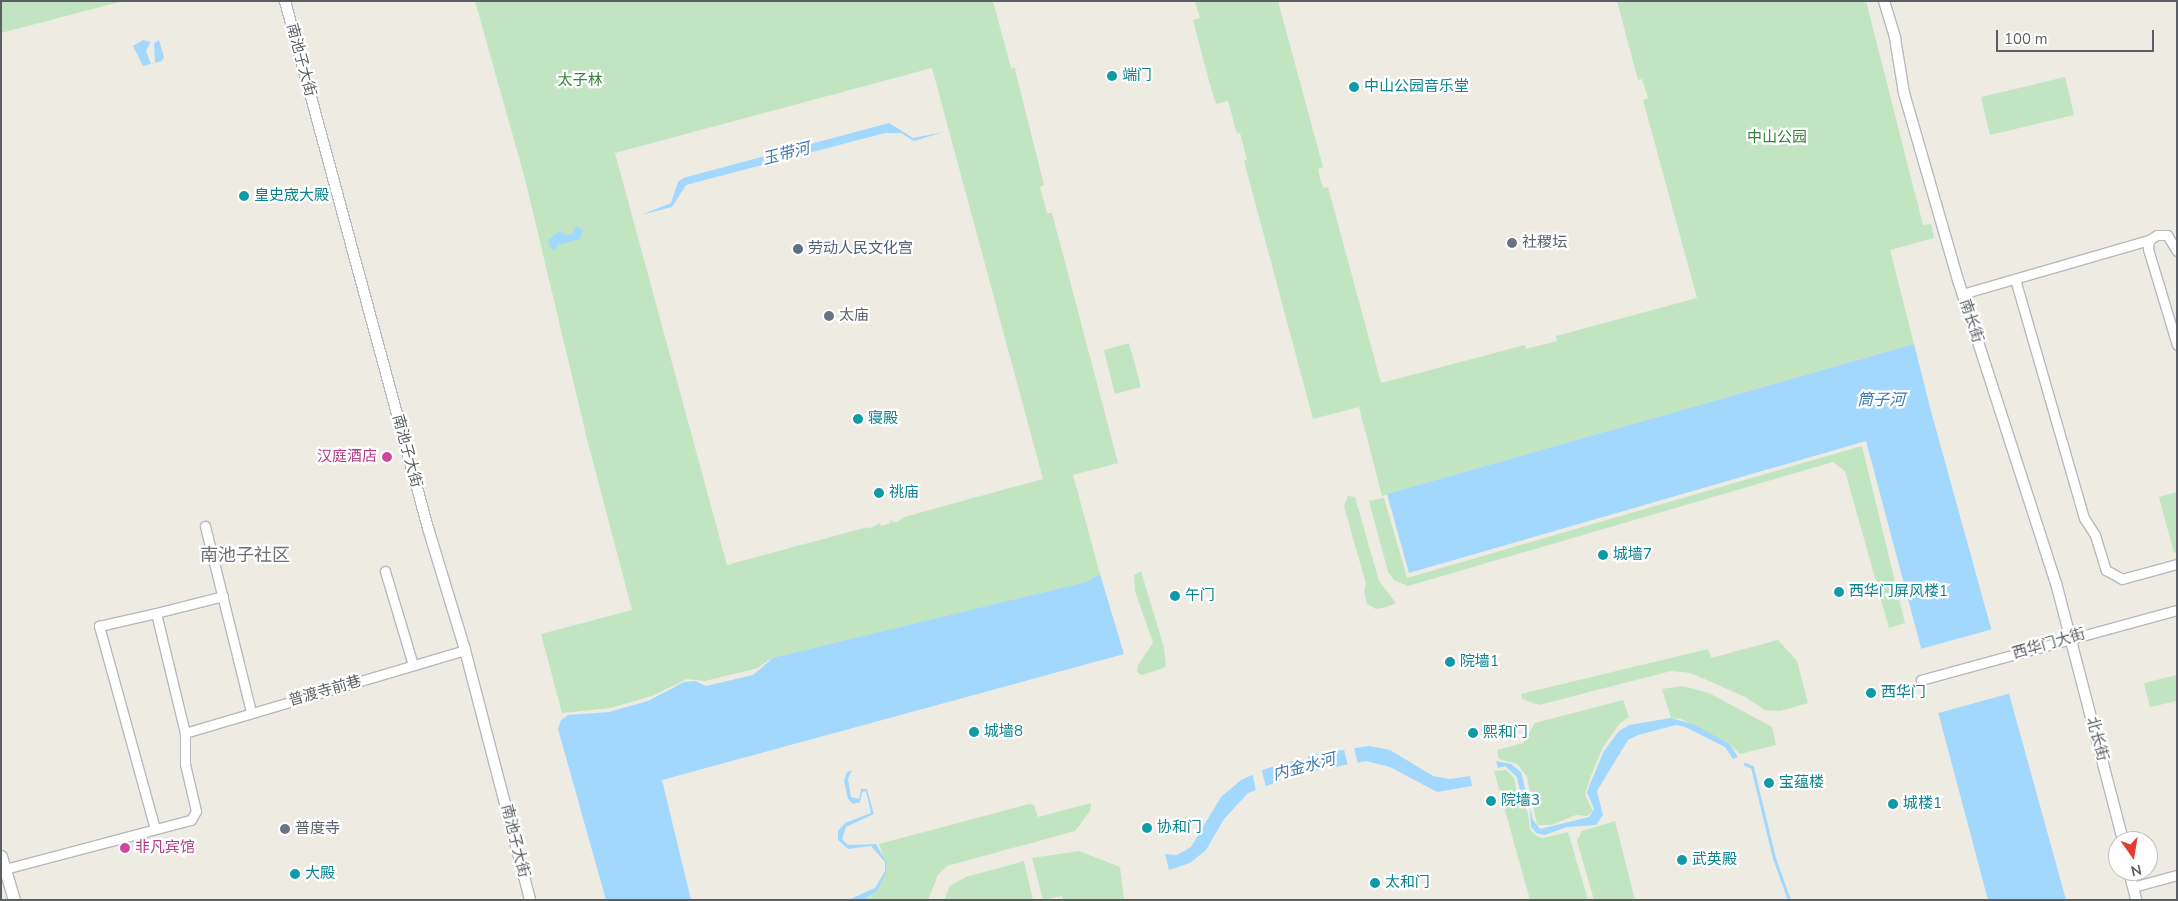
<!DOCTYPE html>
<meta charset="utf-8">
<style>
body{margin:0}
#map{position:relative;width:2178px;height:901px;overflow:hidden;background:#eeebe3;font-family:"Nunito Sans","Noto Sans SC",sans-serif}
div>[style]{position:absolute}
.green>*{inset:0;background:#c1e5c0}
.water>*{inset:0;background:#a3d8fe}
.pier>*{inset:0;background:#eeebe3}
.stream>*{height:3px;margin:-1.5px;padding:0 1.5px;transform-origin:1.5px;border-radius:1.5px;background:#a3d8fe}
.roads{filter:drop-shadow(1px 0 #b6b9bd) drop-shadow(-1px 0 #b6b9bd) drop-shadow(0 1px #b6b9bd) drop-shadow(0 -1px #b6b9bd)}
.minor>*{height:9px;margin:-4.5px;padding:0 4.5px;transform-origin:4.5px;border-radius:4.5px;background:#fff}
.tertiary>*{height:10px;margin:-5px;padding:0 5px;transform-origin:5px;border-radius:5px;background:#fff}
.secondary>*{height:11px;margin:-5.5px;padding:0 5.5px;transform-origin:5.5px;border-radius:5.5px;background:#fff}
.dots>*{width:14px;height:14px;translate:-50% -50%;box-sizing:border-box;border:2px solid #fff;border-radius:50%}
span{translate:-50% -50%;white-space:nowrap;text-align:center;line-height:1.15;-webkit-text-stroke:4.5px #fff;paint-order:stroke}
.street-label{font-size:15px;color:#5b5f64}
.culture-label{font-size:15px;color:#0d838f}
.left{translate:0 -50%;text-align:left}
.park-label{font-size:15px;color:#358137}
.worship-label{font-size:15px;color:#5b616d}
.service-label{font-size:15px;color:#4e5e75}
.hotel-label{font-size:15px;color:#b23c85}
.right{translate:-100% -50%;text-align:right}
.water-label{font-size:16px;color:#4179af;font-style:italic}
.quarter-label{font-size:18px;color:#6c7176}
.frame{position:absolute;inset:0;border:2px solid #5b5f64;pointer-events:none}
.north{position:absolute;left:2108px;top:831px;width:50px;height:50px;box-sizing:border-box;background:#fff;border:1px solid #bdbfc1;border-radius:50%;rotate:167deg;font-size:14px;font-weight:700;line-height:20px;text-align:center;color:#5b5f64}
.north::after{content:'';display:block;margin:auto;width:18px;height:22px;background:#e73a30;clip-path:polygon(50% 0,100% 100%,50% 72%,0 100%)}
.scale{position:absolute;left:1996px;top:30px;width:158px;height:22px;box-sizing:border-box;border:2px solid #5b5f64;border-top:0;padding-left:6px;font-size:15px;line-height:18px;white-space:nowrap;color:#5b5f64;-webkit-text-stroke:4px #fff;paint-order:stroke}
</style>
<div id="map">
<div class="green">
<div style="clip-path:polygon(1px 1px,123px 1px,1px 33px)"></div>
<div style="clip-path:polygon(evenodd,475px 1px,993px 1px,1011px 68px,1019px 69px,1015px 70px,1044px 185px,1040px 187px,1047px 213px,1052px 213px,1118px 463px,1073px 475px,1100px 574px,1086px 582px,769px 660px,758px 668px,705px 681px,687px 679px,652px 696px,610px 708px,562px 713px,541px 634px,632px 610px,587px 439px,525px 179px,475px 1px,932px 68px,1043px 479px,904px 517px,899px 521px,893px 523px,892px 520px,890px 523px,881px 526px,880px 523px,869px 529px,868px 527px,727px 565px,615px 153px,932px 68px)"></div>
<div style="clip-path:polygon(1195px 1px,1278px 1px,1323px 167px,1318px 169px,1320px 178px,1323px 188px,1328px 187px,1381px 383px,1525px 345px,1526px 349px,1542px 345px,1557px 341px,1556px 336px,1697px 298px,1643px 100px,1648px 98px,1642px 79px,1638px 80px,1617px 1px,1866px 1px,1923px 225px,1931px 224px,1934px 238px,1890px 250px,1914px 344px,1382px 496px,1359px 407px,1313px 419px,1244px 161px,1247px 160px,1240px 133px,1237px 134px,1228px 101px,1216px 104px,1209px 81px,1193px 20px,1200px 18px)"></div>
<div style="clip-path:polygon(2065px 77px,2074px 115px,1990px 135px,1981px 97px)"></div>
<div style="clip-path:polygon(1129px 343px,1141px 387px,1115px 394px,1104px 350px)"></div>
<div style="clip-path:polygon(1862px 446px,1905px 623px,1889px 628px,1845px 471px,1833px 462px,1408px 586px,1394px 580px,1388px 572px,1369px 501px,1384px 498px,1407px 578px)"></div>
<div style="clip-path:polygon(2177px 492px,2177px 552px,2174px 553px,2159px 497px)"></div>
<div style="clip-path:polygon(1348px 496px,1355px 497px,1379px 581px,1396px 603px,1387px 607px,1376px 609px,1367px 604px,1364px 591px,1366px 584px,1344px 506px)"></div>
<div style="clip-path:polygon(1141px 571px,1164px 648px,1166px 667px,1142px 675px,1137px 672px,1138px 665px,1153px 643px,1135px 591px,1134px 575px)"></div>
<div style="clip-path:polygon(1778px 640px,1797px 661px,1808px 703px,1780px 711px,1765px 710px,1745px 697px,1691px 673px,1671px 671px,1539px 705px,1522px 699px,1521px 694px,1708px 649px,1711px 658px)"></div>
<div style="clip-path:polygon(2177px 675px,2177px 701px,2150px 707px,2144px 683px)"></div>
<div style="clip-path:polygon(1682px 686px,1709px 693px,1772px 727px,1776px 745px,1740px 754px,1730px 744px,1681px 719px,1671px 718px,1662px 689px)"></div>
<div style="clip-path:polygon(1623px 700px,1629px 717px,1620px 723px,1603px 747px,1590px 778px,1585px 795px,1593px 811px,1587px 816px,1576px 815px,1551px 825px,1537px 825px,1527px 777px,1517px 764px,1499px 759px,1497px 750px,1523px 743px,1535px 723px)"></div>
<div style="clip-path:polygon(1506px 770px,1514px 778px,1517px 793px,1528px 813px,1530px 829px,1536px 836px,1543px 838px,1568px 832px,1588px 900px,1530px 900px,1494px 771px)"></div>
<div style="clip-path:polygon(1091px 803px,1090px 811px,1075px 831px,947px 866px,938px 875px,928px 900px,864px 900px,871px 896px,887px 868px,879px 844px,1029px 804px,1034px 805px,1038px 817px)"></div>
<div style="clip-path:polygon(1615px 821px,1635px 900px,1594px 900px,1577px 841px,1582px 831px)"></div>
<div style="clip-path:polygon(1079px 851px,1120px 867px,1124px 900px,1063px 900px,1062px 896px,1043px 900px,1032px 858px)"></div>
<div style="clip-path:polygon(1024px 861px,1033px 900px,944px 900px,950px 886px,966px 877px)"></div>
</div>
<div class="water">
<div style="clip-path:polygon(143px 40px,154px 43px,159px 40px,164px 57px,162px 61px,143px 66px,133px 46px)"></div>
<div style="clip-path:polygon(889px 123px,913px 138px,944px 132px,914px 141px,901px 133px,885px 133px,686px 185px,672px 207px,641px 215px,671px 203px,678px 182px,683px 178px)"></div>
<div style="clip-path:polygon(576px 226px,583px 230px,580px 239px,558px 245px,554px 251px,550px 248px,548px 240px,559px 231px,567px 235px,573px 233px)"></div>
<div style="clip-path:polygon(1914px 344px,1931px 411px,2066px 900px,1988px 900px,1866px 441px,1409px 573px,1387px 494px)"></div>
<div style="clip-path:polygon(1100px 574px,1124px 654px,662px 780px,691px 900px,606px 900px,558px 729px,561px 720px,568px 715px,609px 712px,648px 701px,684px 682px,695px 681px,706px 686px,753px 675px,773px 658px,1086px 582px)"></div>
<div style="clip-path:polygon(1671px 718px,1695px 725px,1730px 744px,1738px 757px,1733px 759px,1725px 747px,1685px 727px,1676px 725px,1638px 735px,1628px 740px,1597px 791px,1603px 815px,1596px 825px,1567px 827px,1545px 835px,1536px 833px,1531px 827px,1530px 810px,1521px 795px,1517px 777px,1505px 766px,1498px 768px,1496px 761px,1511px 764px,1521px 772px,1533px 820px,1540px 829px,1589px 817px,1594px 809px,1587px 792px,1590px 784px,1604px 751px,1619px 731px,1629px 725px)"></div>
<div style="clip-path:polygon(1369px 746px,1390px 750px,1433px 776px,1450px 779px,1470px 776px,1472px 786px,1437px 792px,1390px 767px,1366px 761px,1299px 774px,1248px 793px,1224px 819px,1206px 850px,1190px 863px,1169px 870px,1165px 854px,1177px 855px,1191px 847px,1221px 797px,1241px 780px,1265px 769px,1316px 754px)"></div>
<div style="clip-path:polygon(852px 770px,848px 779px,851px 797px,859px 799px,861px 789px,867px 789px,874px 814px,846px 827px,842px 839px,848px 845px,876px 844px,887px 863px,886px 873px,877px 891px,864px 900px,848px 900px,875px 888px,885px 871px,885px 862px,871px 846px,848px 849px,838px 840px,838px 831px,845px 823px,871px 813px,866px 791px,862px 792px,860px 802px,853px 804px,848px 799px,844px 781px,847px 772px)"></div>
</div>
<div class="pier">
<div style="clip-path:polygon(151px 41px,154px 43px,155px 63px,151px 64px,146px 51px)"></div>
<div style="clip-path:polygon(1993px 629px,2011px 693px,1935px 714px,1917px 650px)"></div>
<div style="clip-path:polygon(1353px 744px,1358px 764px,1348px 766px,1343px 745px)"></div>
<div style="clip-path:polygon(1328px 748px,1333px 768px,1323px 771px,1318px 751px)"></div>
<div style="clip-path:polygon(1307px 754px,1312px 773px,1301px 776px,1296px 757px)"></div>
<div style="clip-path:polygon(1286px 760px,1291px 779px,1281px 783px,1275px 763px)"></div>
<div style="clip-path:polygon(1261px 768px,1266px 787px,1256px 791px,1252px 772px)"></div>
</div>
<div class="stream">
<div style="left:1745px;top:764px;width:8px;rotate:23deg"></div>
<div style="left:1752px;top:767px;width:94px;rotate:76.4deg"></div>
<div style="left:1774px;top:858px;width:45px;rotate:70.3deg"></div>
</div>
<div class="roads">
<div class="minor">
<div style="left:2177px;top:251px;width:19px;rotate:-122deg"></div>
<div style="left:2167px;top:235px;width:10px;rotate:180deg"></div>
<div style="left:2157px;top:235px;width:9px;rotate:148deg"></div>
<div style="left:2149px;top:240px;width:9px;rotate:96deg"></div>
<div style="left:2148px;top:249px;width:100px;rotate:73.2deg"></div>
<div style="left:2015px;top:279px;width:249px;rotate:73.9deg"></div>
<div style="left:2084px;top:518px;width:20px;rotate:57deg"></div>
<div style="left:2095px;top:535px;width:37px;rotate:73deg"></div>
<div style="left:2106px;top:570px;width:18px;rotate:29deg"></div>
<div style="left:2122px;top:579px;width:57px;rotate:-15.3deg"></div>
<div style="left:1962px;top:294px;width:195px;rotate:-16.1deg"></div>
<div style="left:205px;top:526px;width:192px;rotate:76.1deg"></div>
<div style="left:385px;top:571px;width:98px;rotate:73.4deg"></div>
<div style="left:1921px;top:680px;width:265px;rotate:-15.3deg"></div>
<div style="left:185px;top:733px;width:292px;rotate:-16.5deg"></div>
<div style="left:155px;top:829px;width:211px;rotate:-105.4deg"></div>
<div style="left:99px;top:626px;width:58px;rotate:-12.8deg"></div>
<div style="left:5px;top:869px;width:192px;rotate:-14.8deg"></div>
<div style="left:191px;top:820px;width:10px;rotate:-61deg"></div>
<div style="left:196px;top:811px;width:48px;rotate:-103.2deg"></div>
<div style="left:185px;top:764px;width:31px;rotate:-90deg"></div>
<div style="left:185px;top:733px;width:123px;rotate:-103.6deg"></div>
<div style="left:156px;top:613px;width:69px;rotate:-14.2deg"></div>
<div style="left:2133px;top:887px;width:46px;rotate:-15.3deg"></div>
</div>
<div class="tertiary">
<div style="left:285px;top:1px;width:546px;rotate:74.82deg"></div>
<div style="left:428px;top:528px;width:127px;rotate:73.1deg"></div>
<div style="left:465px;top:650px;width:258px;rotate:75.4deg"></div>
<div style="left:1884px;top:1px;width:39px;rotate:73deg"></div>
<div style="left:1895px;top:38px;width:56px;rotate:80.7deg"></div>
<div style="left:1904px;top:93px;width:195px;rotate:73.9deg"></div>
<div style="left:1958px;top:280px;width:318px;rotate:72.1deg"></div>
<div style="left:2056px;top:583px;width:267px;rotate:75.4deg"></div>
<div style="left:2129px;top:871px;width:30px;rotate:76deg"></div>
</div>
<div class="secondary">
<div style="left:1px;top:856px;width:46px;rotate:73.5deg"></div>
</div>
</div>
<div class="dots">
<div style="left:1112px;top:76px;background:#0f9aa8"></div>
<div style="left:1354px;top:87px;background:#0f9aa8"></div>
<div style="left:244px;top:196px;background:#0f9aa8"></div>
<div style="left:1512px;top:243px;background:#6b7280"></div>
<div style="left:798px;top:249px;background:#5c6f8a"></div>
<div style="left:829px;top:316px;background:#6b7280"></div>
<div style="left:858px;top:419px;background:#0f9aa8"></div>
<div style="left:387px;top:457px;background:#d1479c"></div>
<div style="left:879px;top:493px;background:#0f9aa8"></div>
<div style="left:1603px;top:555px;background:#0f9aa8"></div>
<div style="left:1839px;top:592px;background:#0f9aa8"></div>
<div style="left:1175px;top:596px;background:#0f9aa8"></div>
<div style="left:1450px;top:662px;background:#0f9aa8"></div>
<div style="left:1871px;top:693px;background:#0f9aa8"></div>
<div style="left:974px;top:732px;background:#0f9aa8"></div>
<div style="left:1473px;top:733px;background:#0f9aa8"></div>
<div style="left:1769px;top:783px;background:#0f9aa8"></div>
<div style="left:1491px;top:801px;background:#0f9aa8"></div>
<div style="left:1893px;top:804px;background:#0f9aa8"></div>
<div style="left:1147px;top:828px;background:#0f9aa8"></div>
<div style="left:285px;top:829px;background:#6b7280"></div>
<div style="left:125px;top:848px;background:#d1479c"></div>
<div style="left:1682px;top:860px;background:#0f9aa8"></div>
<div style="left:295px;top:874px;background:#0f9aa8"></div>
<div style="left:1375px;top:883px;background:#0f9aa8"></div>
</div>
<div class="street-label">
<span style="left:301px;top:60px;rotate:75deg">南池子大街</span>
<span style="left:1971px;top:321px;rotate:72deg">南长街</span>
<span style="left:407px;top:451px;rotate:75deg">南池子大街</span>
<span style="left:2049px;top:644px;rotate:-16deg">西华门大街</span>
<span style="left:325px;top:691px;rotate:-16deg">普渡寺前巷</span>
<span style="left:2097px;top:739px;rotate:75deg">北长街</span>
<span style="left:515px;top:841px;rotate:76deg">南池子大街</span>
</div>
<div class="culture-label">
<span class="left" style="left:1122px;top:76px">端门</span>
<span class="left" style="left:1364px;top:87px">中山公园音乐堂</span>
<span class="left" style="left:254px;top:196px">皇史宬大殿</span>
<span class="left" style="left:868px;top:419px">寝殿</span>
<span class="left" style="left:889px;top:493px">祧庙</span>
<span class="left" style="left:1613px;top:555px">城墙7</span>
<span class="left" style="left:1849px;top:592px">西华门屏风楼1</span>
<span class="left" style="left:1185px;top:596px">午门</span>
<span class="left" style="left:1460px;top:662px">院墙1</span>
<span class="left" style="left:1881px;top:693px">西华门</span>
<span class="left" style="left:984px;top:732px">城墙8</span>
<span class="left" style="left:1483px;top:733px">熙和门</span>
<span class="left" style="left:1779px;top:783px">宝蕴楼</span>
<span class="left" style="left:1501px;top:801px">院墙3</span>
<span class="left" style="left:1903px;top:804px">城楼1</span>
<span class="left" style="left:1157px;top:828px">协和门</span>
<span class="left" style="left:1692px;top:860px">武英殿</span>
<span class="left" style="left:305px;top:874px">大殿</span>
<span class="left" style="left:1385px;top:883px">太和门</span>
</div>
<div class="park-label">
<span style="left:580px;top:81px">太子林</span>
<span style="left:1777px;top:138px">中山公园</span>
</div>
<div class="worship-label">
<span class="left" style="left:1522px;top:243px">社稷坛</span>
<span class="left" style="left:839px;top:316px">太庙</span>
<span class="left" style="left:295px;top:829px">普度寺</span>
</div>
<div class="service-label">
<span class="left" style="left:808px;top:249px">劳动人民文化宫</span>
</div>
<div class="hotel-label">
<span class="right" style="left:377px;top:457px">汉庭酒店</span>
<span class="left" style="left:135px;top:848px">非凡宾馆</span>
</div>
<div class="water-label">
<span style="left:786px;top:154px;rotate:-14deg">玉带河</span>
<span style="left:1881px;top:400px">筒子河</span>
<span style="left:1304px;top:767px;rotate:-15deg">内金水河</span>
</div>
<div class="quarter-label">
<span style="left:245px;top:555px">南池子社区</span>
</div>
<div class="frame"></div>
<div class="north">N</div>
<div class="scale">100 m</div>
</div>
